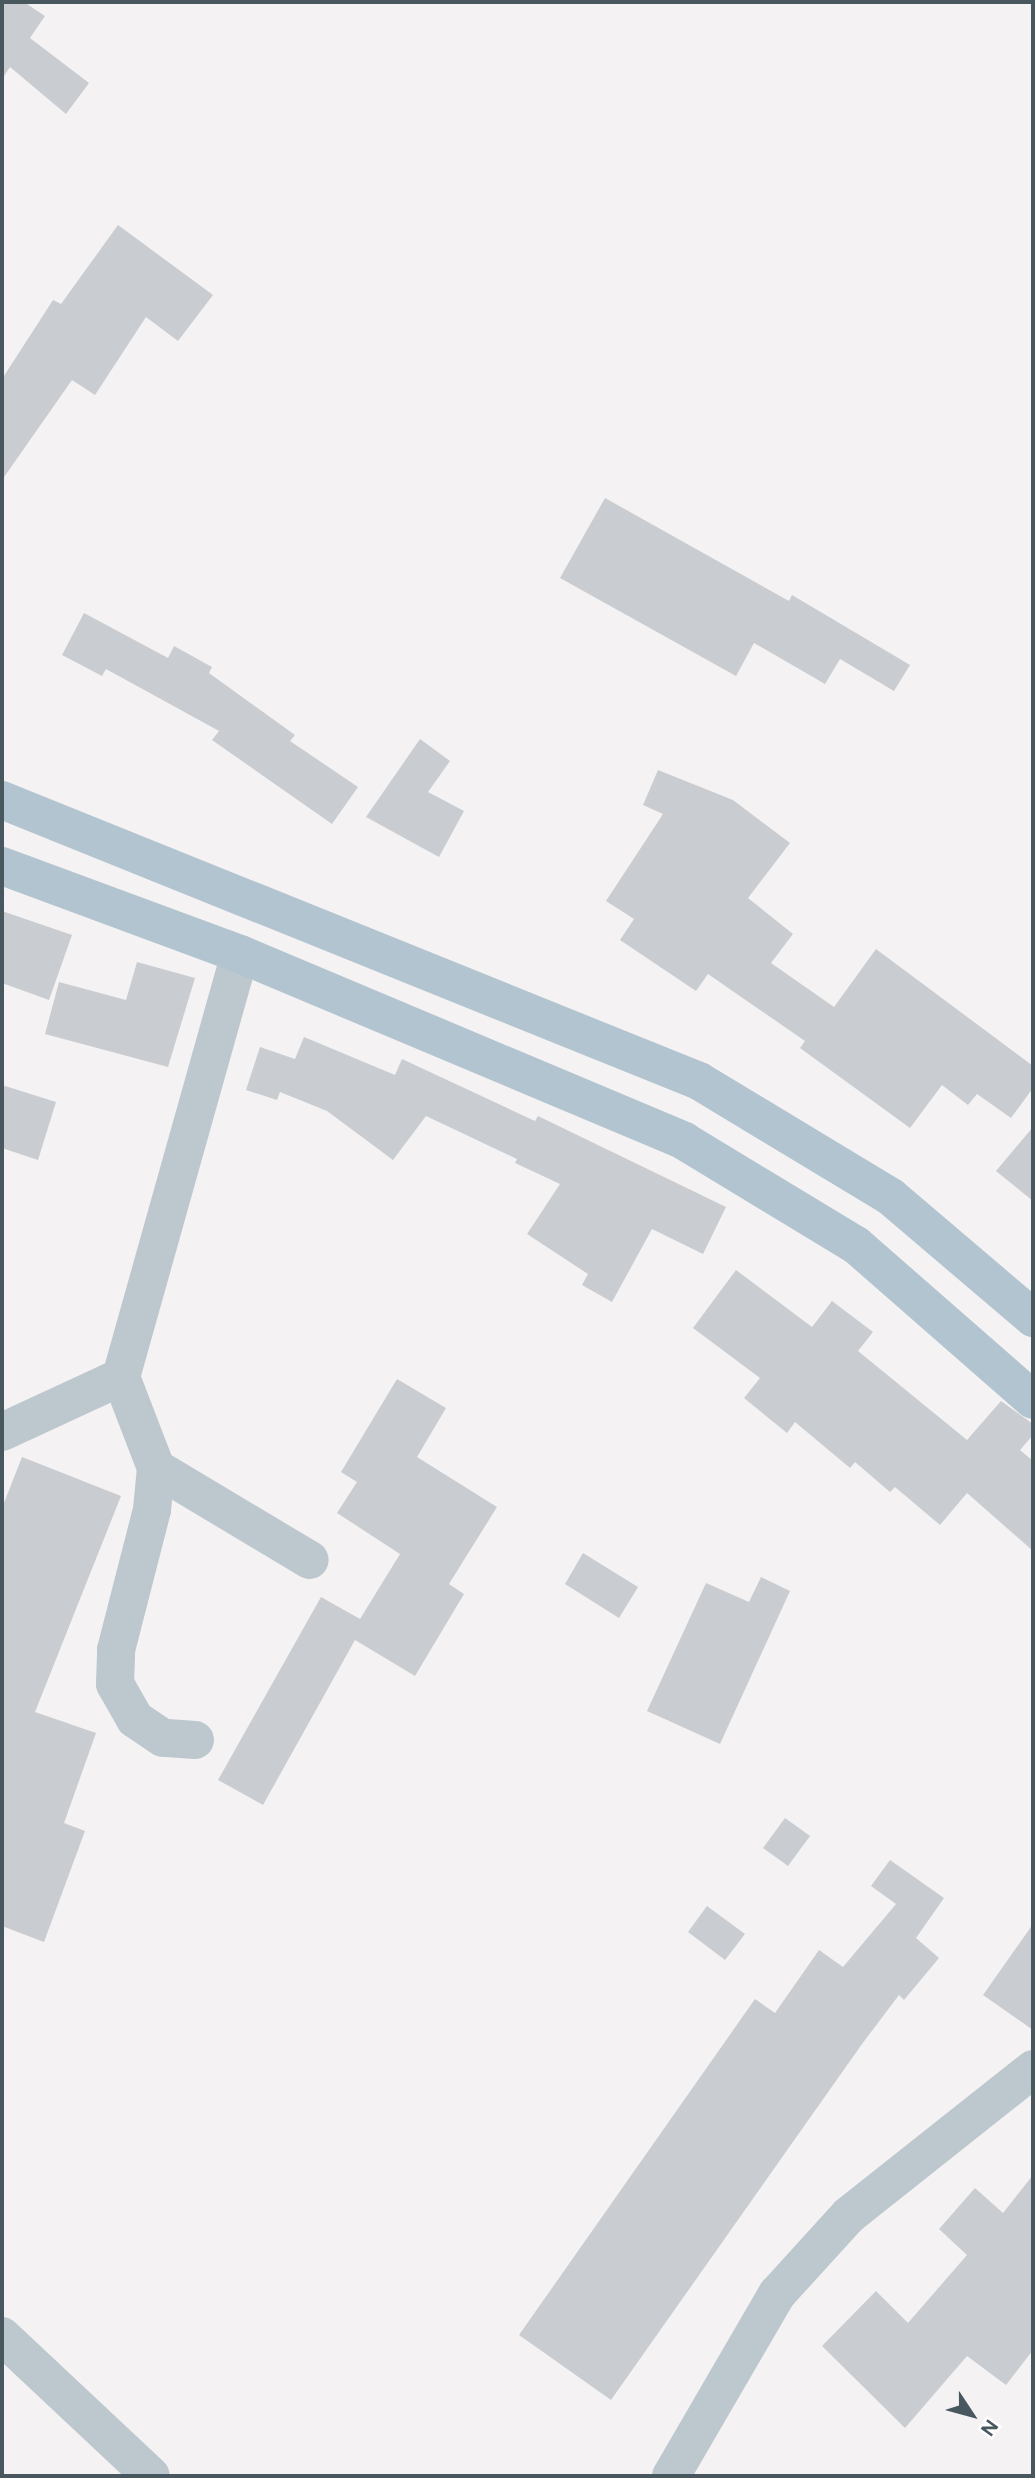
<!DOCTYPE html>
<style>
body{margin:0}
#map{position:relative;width:1035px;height:2478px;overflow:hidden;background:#f4f2f2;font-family:Figtree,sans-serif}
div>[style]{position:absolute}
.building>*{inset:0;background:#c9cdd1}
.street>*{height:38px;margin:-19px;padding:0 19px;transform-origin:19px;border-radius:19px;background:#bdc7ce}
.primary>*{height:38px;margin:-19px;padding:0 19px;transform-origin:19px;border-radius:19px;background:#b2c4cf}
span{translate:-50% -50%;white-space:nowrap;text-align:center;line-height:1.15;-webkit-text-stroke:5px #fff;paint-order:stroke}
.frame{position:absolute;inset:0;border:4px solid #49575f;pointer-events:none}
.north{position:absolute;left:937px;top:2380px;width:70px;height:70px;-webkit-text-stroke:5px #fff;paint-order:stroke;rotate:126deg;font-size:19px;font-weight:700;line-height:28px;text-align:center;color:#49575f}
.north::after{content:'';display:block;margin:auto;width:24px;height:32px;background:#49575f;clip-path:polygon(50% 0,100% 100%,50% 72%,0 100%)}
</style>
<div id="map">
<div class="building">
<div style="clip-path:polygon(2px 2px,24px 2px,45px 16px,30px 38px,89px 83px,66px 114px,10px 67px,2px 79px)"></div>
<div style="clip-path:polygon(118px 225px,213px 295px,178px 341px,146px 317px,95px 395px,72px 380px,2px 480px,2px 379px,53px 300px,61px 304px)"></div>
<div style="clip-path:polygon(605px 498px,789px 601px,792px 595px,910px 665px,894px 691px,840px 659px,825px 684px,754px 643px,736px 676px,560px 578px)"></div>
<div style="clip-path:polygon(84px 613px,168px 658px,174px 646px,212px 667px,209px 673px,295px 735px,290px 741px,358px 787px,332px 824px,212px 740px,219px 731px,106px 669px,102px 676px,62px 655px)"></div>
<div style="clip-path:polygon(420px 739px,450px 761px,428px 792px,464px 811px,439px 857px,366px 817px)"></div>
<div style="clip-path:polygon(658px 770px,733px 800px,790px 843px,748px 898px,793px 934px,771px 963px,834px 1007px,876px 949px,1033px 1066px,1033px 1088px,1011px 1118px,977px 1094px,968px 1105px,942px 1085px,910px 1128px,800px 1048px,805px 1041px,708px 974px,696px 991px,620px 940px,634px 919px,606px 901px,663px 814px,643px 805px)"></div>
<div style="clip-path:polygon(2px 911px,72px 935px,49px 1000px,2px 983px)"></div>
<div style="clip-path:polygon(137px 962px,195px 978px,168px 1067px,45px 1034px,59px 982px,126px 1000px)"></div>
<div style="clip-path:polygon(304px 1037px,395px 1075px,402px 1059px,535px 1121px,538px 1116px,726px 1207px,703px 1254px,652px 1229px,612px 1302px,582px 1285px,588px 1274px,527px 1234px,560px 1184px,515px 1163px,517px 1159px,426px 1116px,393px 1160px,327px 1111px,280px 1092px,277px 1100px,246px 1090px,260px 1047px,295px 1059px)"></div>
<div style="clip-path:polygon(2px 1085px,56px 1102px,38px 1160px,2px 1148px)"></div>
<div style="clip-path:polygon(1033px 1127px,1033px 1201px,996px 1171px)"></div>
<div style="clip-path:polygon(736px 1270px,812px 1327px,832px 1301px,873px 1332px,858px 1351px,967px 1440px,1001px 1401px,1033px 1424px,1033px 1435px,1020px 1450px,1033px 1461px,1033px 1551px,967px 1493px,940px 1525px,895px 1487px,890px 1492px,855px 1462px,850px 1468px,795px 1422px,787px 1433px,744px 1398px,760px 1378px,693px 1328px)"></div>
<div style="clip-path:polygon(397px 1379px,446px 1408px,417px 1457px,497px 1507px,449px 1584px,464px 1594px,415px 1676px,355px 1640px,263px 1805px,218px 1780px,321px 1597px,360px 1619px,400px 1554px,337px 1513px,357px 1482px,341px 1472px)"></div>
<div style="clip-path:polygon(22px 1457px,121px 1496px,35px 1712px,96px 1733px,64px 1823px,85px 1831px,44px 1942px,2px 1926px,2px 1508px)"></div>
<div style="clip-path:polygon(583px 1553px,638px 1587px,619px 1618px,565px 1584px)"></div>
<div style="clip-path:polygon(761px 1577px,790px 1591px,720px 1744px,647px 1711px,706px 1583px,749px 1602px)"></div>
<div style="clip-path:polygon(785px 1818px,810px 1836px,788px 1866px,763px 1848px)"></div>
<div style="clip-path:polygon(890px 1860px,944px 1898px,916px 1938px,939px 1958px,904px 2000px,899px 1995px,862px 2044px,611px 2400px,519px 2335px,755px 1999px,775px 2013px,819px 1950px,843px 1967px,896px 1904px,871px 1886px)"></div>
<div style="clip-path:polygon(707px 1906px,745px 1934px,725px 1960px,688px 1932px)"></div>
<div style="clip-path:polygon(1033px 1924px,1033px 2030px,983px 1995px)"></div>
<div style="clip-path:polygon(1033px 2175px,1033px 2350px,1006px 2385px,967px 2356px,905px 2428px,822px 2346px,876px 2291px,908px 2323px,967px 2255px,939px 2229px,975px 2188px,1003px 2213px)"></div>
</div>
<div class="street">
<div style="left:2px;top:1432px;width:131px;rotate:-24.8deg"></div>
<div style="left:156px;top:1468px;width:179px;rotate:30.9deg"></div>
<div style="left:195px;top:1740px;width:32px;rotate:-176deg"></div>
<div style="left:163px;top:1738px;width:34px;rotate:-146deg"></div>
<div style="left:135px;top:1719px;width:40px;rotate:-119.7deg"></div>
<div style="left:115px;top:1684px;width:34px;rotate:-88deg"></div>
<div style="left:116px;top:1650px;width:145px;rotate:-75.6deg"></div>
<div style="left:152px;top:1510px;width:42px;rotate:-84.6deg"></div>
<div style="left:156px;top:1468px;width:97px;rotate:-111deg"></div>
<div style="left:121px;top:1377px;width:439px;rotate:-74.3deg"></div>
<div style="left:2px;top:2336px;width:204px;rotate:43.2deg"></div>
<div style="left:671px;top:2476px;width:211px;rotate:-59.8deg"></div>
<div style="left:777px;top:2294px;width:107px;rotate:-47.7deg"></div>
<div style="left:849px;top:2215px;width:235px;rotate:-38.4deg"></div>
</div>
<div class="primary">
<div style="left:2px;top:800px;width:752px;rotate:21.96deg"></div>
<div style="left:699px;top:1081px;width:224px;rotate:31.1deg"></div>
<div style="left:891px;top:1197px;width:187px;rotate:40.4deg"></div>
<div style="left:2px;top:866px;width:254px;rotate:20.3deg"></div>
<div style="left:240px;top:954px;width:482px;rotate:22.8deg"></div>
<div style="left:684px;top:1141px;width:201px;rotate:31.2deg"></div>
<div style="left:856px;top:1245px;width:235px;rotate:41.2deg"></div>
</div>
<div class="frame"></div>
<div class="north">N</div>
</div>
